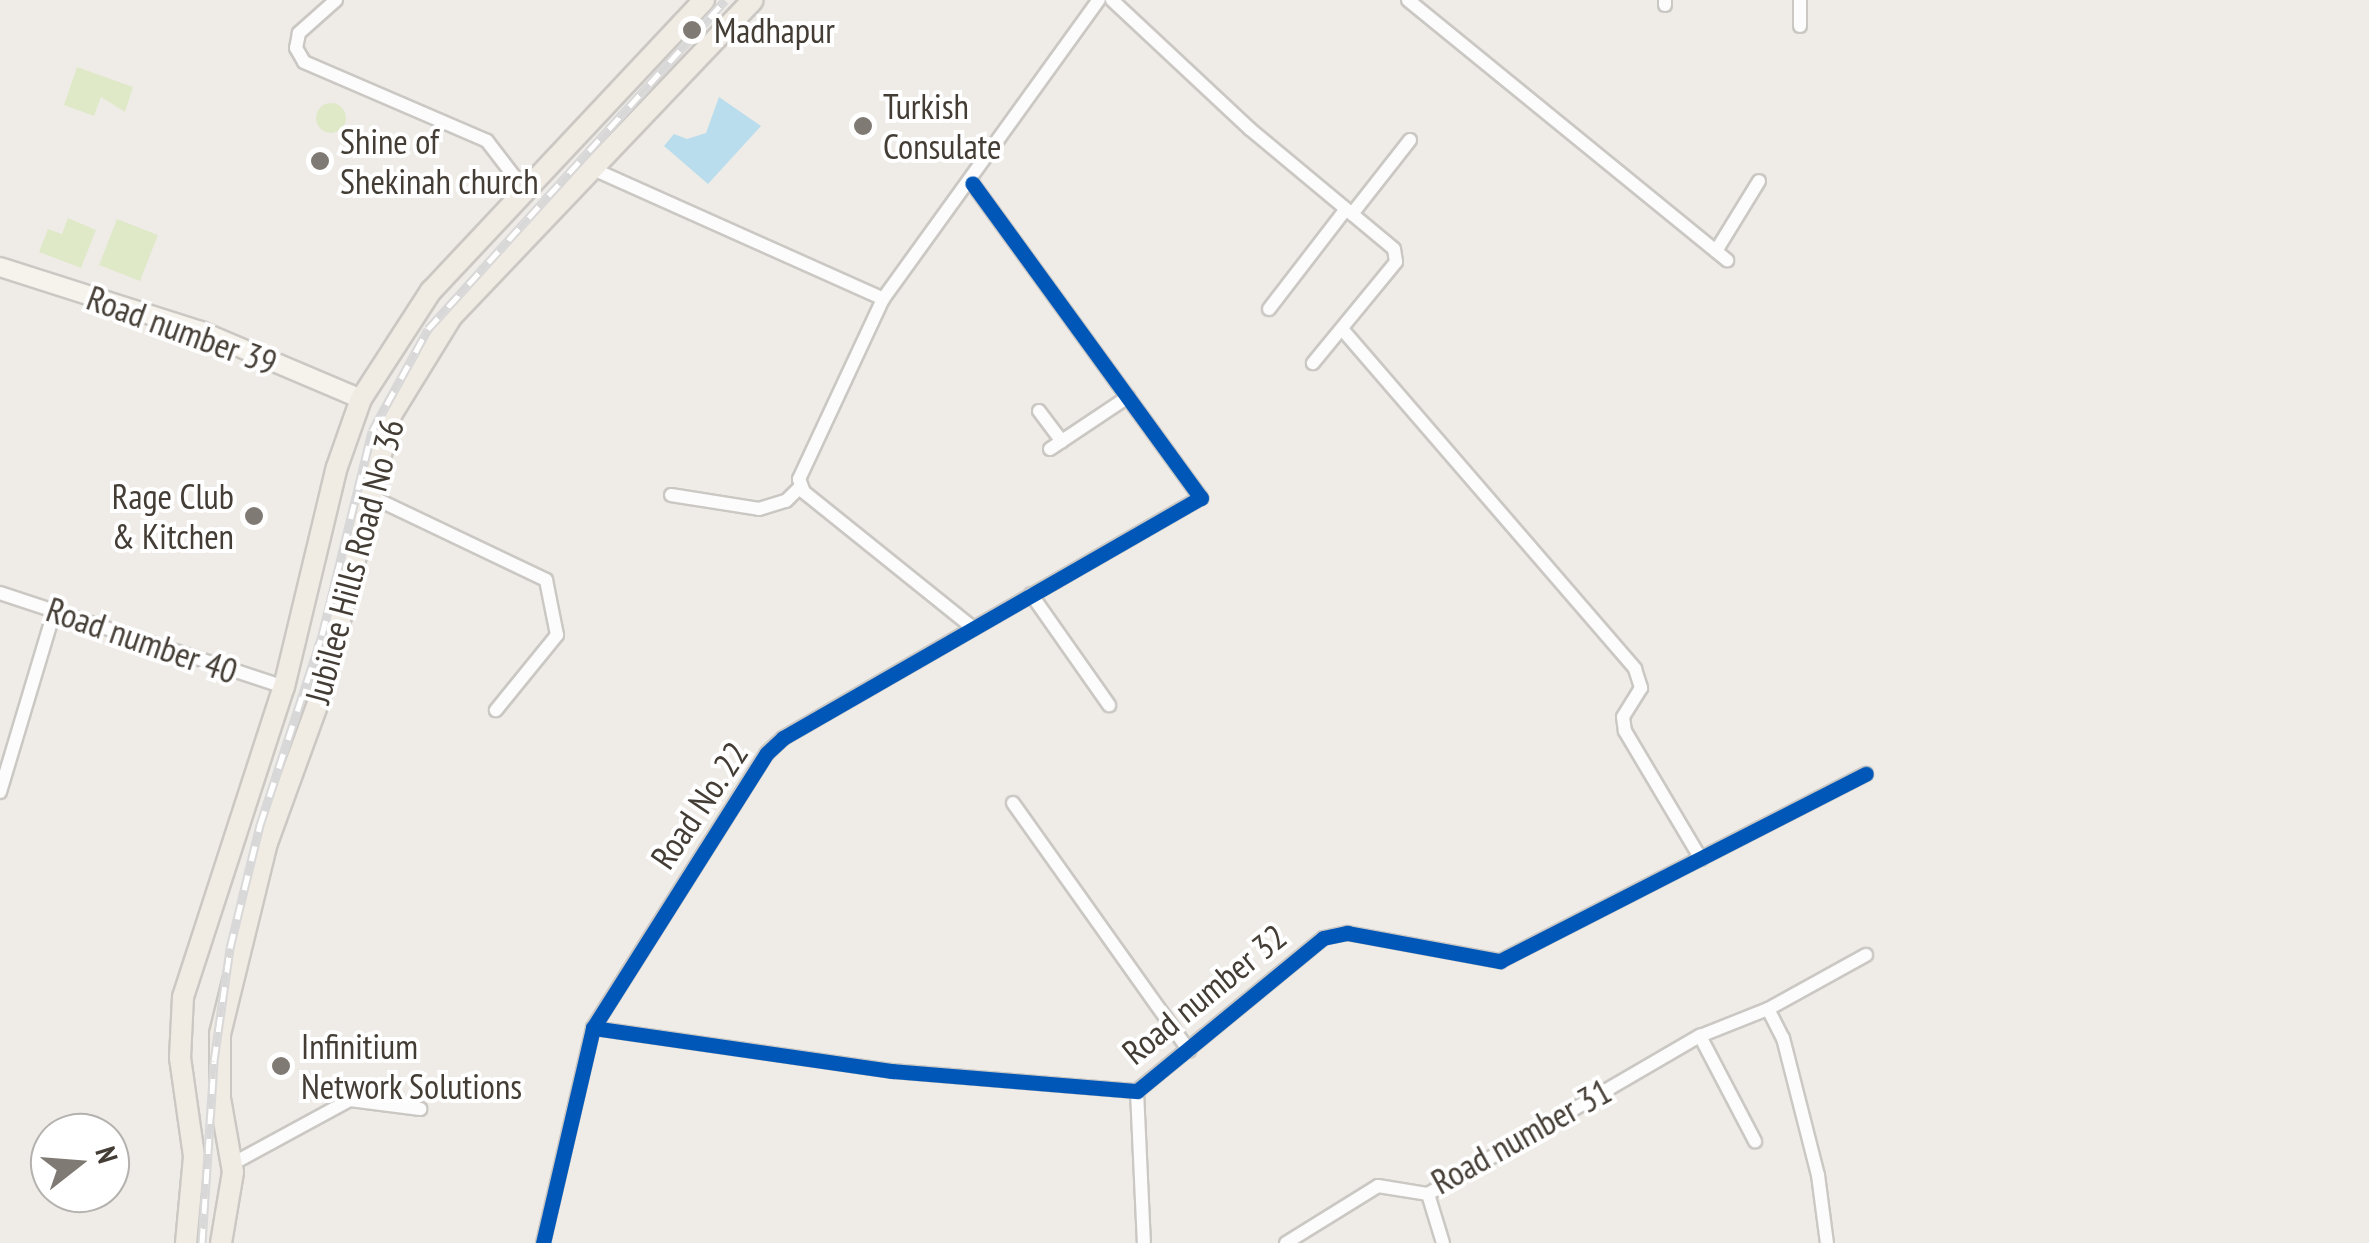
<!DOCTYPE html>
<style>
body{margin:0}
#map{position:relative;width:2369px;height:1243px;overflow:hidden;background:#efece8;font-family:"PT Sans Narrow",sans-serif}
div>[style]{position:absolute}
.green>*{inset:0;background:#dfe9c8}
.round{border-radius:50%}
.water>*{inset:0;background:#b9ddec}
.roads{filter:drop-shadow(2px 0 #cbc8c4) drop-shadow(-2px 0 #cbc8c4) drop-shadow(0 2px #cbc8c4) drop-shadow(0 -2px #cbc8c4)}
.street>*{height:12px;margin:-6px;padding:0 6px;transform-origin:6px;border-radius:6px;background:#fdfcfc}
.secondary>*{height:18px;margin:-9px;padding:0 9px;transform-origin:9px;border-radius:9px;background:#f6f3ed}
.primary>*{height:20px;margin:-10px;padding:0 10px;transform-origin:10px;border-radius:10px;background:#f0ebe3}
.rail>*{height:9px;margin-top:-4.5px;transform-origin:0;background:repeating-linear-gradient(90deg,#fff 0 15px,#d9d8d8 0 30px);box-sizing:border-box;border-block:2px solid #d9d8d8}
.cycleway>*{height:15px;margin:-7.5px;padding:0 7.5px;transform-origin:7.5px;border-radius:7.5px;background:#0057b8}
.dots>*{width:28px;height:28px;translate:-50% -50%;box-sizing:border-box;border:5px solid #fff;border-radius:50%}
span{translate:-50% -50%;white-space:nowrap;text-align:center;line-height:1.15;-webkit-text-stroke:8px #fff;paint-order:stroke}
.poi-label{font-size:35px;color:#443d35}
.left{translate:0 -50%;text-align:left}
.right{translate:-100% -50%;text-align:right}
.street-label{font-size:35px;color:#443d35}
.north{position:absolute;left:30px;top:1113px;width:100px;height:100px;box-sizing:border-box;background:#fff;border:2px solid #b4b1ae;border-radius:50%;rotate:73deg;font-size:28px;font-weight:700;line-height:40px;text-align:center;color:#443d35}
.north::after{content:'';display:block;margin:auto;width:35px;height:45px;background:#807a74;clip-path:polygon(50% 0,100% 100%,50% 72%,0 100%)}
</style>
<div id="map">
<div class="green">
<div style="clip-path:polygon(77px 67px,133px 87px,125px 112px,101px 97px,94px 116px,64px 105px)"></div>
<div class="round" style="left:316px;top:103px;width:30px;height:30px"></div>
<div style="clip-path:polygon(68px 218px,96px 230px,81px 268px,39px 252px,48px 229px,62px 234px)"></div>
<div style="clip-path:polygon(117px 219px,158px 235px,140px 281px,99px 265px)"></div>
</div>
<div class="water">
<div style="clip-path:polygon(719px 97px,761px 126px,708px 184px,664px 146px,674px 134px,687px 139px,706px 133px)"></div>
</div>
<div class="roads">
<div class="street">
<div style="left:336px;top:0;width:50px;rotate:138.3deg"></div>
<div style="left:299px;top:33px;width:15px;rotate:101deg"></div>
<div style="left:296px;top:48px;width:16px;rotate:60deg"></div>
<div style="left:304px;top:62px;width:199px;rotate:23.3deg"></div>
<div style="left:487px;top:141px;width:61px;rotate:52.4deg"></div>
<div style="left:1112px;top:0;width:189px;rotate:43.1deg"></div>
<div style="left:1250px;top:129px;width:187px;rotate:39.8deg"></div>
<div style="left:1394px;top:249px;width:13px;rotate:81deg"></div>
<div style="left:1396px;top:262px;width:131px;rotate:129.4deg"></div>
<div style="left:1408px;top:0;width:412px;rotate:39.2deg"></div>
<div style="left:1800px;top:0;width:26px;rotate:90deg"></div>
<div style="left:1665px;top:5px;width:5px;rotate:-90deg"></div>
<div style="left:593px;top:169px;width:318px;rotate:24.1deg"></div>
<div style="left:883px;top:299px;width:369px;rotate:-54.2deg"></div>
<div style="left:1352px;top:214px;width:94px;rotate:-51.9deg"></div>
<div style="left:1716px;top:251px;width:82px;rotate:-58.4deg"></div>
<div style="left:883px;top:299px;width:199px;rotate:115deg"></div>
<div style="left:799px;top:479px;width:14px;rotate:69deg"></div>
<div style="left:804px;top:492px;width:217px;rotate:38.8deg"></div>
<div style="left:1269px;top:309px;width:126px;rotate:-52.4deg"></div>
<div style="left:1342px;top:329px;width:449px;rotate:49.2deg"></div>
<div style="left:1635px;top:669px;width:20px;rotate:72deg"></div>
<div style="left:1641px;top:688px;width:34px;rotate:122deg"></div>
<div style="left:1623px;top:717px;width:14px;rotate:82deg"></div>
<div style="left:1625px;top:731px;width:149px;rotate:59.3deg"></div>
<div style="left:1039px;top:411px;width:38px;rotate:53deg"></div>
<div style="left:1050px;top:449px;width:94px;rotate:-33.7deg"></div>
<div style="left:671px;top:495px;width:89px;rotate:9deg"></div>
<div style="left:759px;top:509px;width:28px;rotate:-17deg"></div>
<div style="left:786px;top:501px;width:21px;rotate:-45deg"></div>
<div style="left:370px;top:496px;width:195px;rotate:25.5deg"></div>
<div style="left:546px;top:580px;width:56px;rotate:78.7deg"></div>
<div style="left:557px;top:635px;width:97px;rotate:129.1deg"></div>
<div style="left:0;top:593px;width:299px;rotate:18.3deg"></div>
<div style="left:1031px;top:594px;width:136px;rotate:54.9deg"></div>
<div style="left:0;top:792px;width:191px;rotate:-73.3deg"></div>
<div style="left:1013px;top:803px;width:304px;rotate:54.6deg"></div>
<div style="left:1768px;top:1009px;width:112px;rotate:-28.9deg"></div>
<div style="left:593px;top:1028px;width:302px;rotate:8.2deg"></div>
<div style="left:892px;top:1071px;width:246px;rotate:4.7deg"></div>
<div style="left:1137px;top:1091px;width:241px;rotate:-39.4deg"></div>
<div style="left:1323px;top:938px;width:25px;rotate:-12deg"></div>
<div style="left:1347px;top:933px;width:156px;rotate:10.4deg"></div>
<div style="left:1500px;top:961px;width:411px;rotate:-27.1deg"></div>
<div style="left:1700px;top:1036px;width:119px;rotate:62.4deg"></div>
<div style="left:1137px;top:1091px;width:152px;rotate:87.4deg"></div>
<div style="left:232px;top:1164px;width:134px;rotate:-28.5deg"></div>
<div style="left:350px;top:1100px;width:71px;rotate:7.3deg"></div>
<div style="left:1428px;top:1194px;width:51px;rotate:73deg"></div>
<div style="left:543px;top:1243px;width:221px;rotate:-76.9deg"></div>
<div style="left:593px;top:1028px;width:325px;rotate:-57.7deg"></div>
<div style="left:767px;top:753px;width:22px;rotate:-43deg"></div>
<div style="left:783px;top:738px;width:482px;rotate:-29.9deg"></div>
<div style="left:1201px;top:498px;width:389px;rotate:-126deg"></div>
<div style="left:1286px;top:1243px;width:108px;rotate:-31.8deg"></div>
<div style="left:1378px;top:1186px;width:51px;rotate:9.1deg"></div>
<div style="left:1428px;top:1194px;width:315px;rotate:-30.2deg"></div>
<div style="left:1700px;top:1036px;width:73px;rotate:-21.7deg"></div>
<div style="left:1768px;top:1009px;width:33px;rotate:63deg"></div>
<div style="left:1783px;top:1038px;width:141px;rotate:75.7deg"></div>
<div style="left:1818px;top:1175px;width:69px;rotate:82.5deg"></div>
</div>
<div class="secondary">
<div style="left:0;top:267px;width:211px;rotate:17.7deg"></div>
<div style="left:201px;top:331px;width:174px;rotate:23deg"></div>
</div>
<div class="primary">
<div style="left:186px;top:1243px;width:87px;rotate:-84.7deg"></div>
<div style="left:194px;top:1156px;width:99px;rotate:-98.1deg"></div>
<div style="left:180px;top:1058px;width:61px;rotate:-87.2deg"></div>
<div style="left:183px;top:997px;width:326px;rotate:-72deg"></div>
<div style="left:284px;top:687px;width:226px;rotate:-76.5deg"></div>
<div style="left:337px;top:467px;width:72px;rotate:-70.6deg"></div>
<div style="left:361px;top:399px;width:129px;rotate:-57.1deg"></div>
<div style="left:431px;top:291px;width:399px;rotate:-46.8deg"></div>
<div style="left:221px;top:1243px;width:72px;rotate:-80.4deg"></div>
<div style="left:233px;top:1172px;width:75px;rotate:-100deg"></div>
<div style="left:220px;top:1098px;width:64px;rotate:-90deg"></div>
<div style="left:220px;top:1034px;width:197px;rotate:-76.2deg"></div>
<div style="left:267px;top:843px;width:164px;rotate:-70deg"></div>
<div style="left:323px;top:689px;width:282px;rotate:-76.1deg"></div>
<div style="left:391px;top:415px;width:116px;rotate:-58.4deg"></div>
<div style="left:452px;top:316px;width:436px;rotate:-46.4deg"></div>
</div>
</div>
<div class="rail">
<div style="left:202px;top:1243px;width:182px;rotate:-86.2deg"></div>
<div style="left:214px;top:1061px;width:114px;rotate:-81.9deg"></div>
<div style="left:230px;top:948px;width:127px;rotate:-76.3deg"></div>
<div style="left:260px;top:825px;width:200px;rotate:-71.9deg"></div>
<div style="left:322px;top:635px;width:210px;rotate:-76.2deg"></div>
<div style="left:372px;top:431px;width:116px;rotate:-61.2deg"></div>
<div style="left:428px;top:329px;width:443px;rotate:-47.9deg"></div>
</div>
<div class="cycleway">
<div style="left:593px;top:1028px;width:302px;rotate:8.2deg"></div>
<div style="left:892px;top:1071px;width:246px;rotate:4.7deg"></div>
<div style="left:1137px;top:1091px;width:241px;rotate:-39.4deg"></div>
<div style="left:1323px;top:938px;width:25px;rotate:-12deg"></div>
<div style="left:1347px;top:933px;width:156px;rotate:10.4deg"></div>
<div style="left:1500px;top:961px;width:411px;rotate:-27.1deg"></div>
<div style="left:543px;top:1243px;width:221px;rotate:-76.9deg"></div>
<div style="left:593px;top:1028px;width:325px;rotate:-57.7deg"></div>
<div style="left:767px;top:753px;width:22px;rotate:-43deg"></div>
<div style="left:783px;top:738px;width:482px;rotate:-29.9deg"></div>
<div style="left:1201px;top:498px;width:389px;rotate:-126deg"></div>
</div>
<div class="dots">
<div style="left:692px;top:30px;background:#807a74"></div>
<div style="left:863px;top:126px;background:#807a74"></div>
<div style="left:320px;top:161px;background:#807a74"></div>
<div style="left:254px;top:516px;background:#807a74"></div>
<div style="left:281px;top:1066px;background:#807a74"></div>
</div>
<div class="poi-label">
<span class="left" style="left:714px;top:30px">Madhapur</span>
<span class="left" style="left:883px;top:126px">Turkish<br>Consulate</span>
<span class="left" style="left:340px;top:161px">Shine of<br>Shekinah church</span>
<span class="right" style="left:234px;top:516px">Rage Club<br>&amp; Kitchen</span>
<span class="left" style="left:301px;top:1066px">Infinitium<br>Network Solutions</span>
</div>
<div class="street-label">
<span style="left:182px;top:330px;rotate:20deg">Road number 39</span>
<span style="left:354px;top:561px;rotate:-75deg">Jubilee Hills Road No 36</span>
<span style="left:142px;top:640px;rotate:19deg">Road number 40</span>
<span style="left:699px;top:805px;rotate:-56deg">Road No. 22</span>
<span style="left:1204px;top:994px;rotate:-39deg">Road number 32</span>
<span style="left:1521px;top:1136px;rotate:-29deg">Road number 31</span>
</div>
<div class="north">N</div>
</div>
